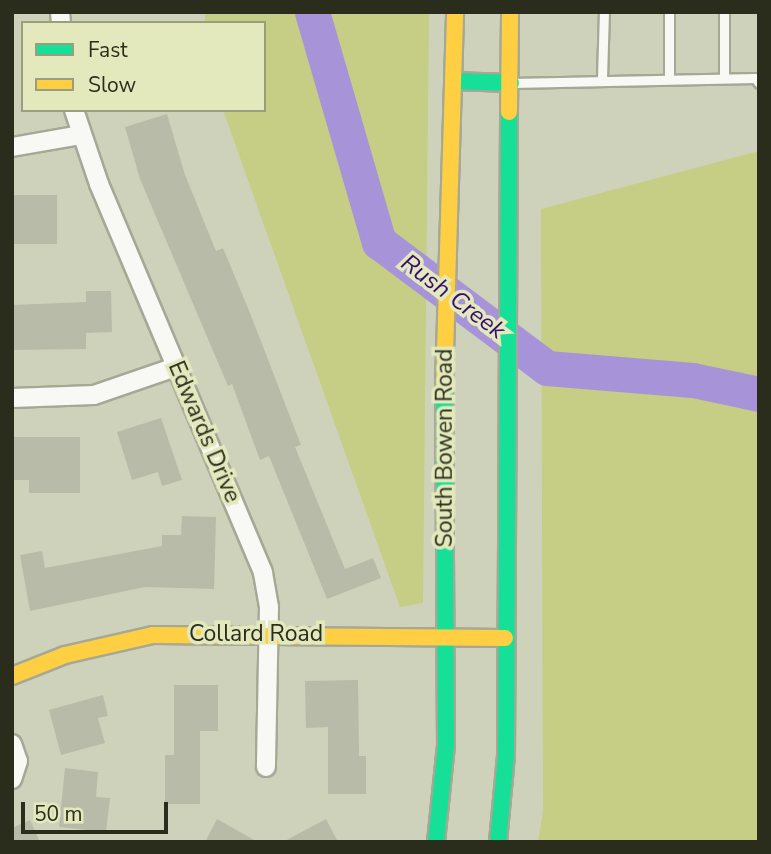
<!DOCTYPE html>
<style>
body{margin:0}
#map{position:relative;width:771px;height:854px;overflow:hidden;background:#cfd2ba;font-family:"Nunito Sans",sans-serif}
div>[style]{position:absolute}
.green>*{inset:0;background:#c6cd85}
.river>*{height:35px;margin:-17.5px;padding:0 17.5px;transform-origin:17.5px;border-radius:17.5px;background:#a793d8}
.building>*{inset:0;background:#b8bba8}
.roads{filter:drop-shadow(2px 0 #a6a896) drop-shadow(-2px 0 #a6a896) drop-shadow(0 2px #a6a896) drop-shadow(0 -2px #a6a896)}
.lane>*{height:9px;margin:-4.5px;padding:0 4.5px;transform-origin:4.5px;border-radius:4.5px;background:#f8f8f5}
.street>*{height:18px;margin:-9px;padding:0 9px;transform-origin:9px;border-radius:9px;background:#f8f8f5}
.fast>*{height:16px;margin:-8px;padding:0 8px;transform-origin:8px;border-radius:8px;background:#16e098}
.slow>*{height:16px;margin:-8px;padding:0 8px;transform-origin:8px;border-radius:8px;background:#ffcf43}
span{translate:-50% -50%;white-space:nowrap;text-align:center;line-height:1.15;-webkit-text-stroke:7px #e3e9bd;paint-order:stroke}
.street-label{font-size:23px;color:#2b2d1c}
.water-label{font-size:24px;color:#370c70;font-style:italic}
.frame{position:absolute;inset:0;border:14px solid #2b2d1c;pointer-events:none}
.legend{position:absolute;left:21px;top:21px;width:245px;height:91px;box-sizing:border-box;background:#e3e9bd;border:2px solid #999e7d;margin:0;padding:9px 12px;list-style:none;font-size:21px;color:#2b2d1c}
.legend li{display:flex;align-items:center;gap:14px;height:35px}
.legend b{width:35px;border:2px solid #999e7d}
.scale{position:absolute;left:21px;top:802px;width:147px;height:32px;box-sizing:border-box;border:4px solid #2b2d1c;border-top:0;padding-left:9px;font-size:21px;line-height:24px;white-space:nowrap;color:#2b2d1c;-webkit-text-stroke:5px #e3e9bd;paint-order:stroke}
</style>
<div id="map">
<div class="green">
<div style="clip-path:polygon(205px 12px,429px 12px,423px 603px,400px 607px,223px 110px,264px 110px,264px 23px,205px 23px)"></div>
<div style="clip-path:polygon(759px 151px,759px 842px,538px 842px,543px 811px,541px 209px)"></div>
</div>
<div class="river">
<div style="left:312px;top:12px;width:240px;rotate:73.8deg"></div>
<div style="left:379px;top:242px;width:210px;rotate:36.9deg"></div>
<div style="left:547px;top:368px;width:146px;rotate:4.7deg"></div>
<div style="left:693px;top:380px;width:67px;rotate:12deg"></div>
</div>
<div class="building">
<div style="clip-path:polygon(167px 114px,185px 175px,216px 251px,223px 248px,250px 313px,301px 445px,295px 447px,345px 569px,373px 558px,381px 578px,327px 599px,269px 456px,260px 460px,232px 384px,228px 386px,140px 179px,125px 127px)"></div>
<div style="clip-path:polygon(12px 195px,57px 195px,57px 244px,12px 244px)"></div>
<div style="clip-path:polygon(86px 291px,111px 291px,112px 332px,86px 333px,86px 349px,12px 350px,12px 305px,86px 302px)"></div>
<div style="clip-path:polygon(161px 418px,182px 480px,162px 486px,158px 472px,132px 480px,117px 432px)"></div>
<div style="clip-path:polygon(12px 437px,80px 437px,80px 493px,29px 493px,29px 480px,12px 480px)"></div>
<div style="clip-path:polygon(182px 516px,216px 517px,214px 589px,145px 587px,30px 611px,20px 555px,42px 551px,45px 568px,162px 546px,162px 535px,181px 535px)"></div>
<div style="clip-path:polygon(358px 680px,359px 756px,366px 756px,366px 794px,328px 794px,328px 727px,306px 728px,305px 681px)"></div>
<div style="clip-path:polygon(174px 685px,218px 685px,218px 731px,200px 731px,200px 804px,165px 804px,165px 755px,174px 755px)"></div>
<div style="clip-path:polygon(103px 695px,108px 716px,98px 718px,105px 743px,61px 755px,49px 710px)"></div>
<div style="clip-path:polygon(65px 768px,98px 772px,96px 797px,110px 798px,106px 832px,59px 827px)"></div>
<div style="clip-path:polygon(217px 819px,258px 842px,205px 842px)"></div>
<div style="clip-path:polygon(326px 819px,338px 842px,283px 842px)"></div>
<div style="clip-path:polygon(30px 820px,40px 842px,12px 842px,12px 828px)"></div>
</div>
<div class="roads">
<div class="lane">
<div style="left:669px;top:12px;width:66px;rotate:90deg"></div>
<div style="left:602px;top:78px;width:66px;rotate:-88.3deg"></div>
<div style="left:724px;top:78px;width:66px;rotate:-90deg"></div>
<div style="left:511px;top:83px;width:244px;rotate:-1.2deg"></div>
<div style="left:755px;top:78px;width:6px;rotate:51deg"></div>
</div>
<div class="street">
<div style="left:60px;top:12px;width:11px;rotate:85deg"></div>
<div style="left:74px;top:110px;width:78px;rotate:71.3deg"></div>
<div style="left:99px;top:184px;width:422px;rotate:67.1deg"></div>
<div style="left:263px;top:573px;width:35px;rotate:80deg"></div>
<div style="left:269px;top:607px;width:160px;rotate:91.1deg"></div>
<div style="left:12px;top:147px;width:69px;rotate:-10deg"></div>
<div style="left:12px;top:398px;width:82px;rotate:-2.1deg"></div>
<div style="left:94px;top:395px;width:87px;rotate:-18.9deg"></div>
<div style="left:12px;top:744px;width:18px;rotate:71deg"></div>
<div style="left:18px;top:761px;width:19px;rotate:108deg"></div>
</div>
<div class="fast">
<div style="left:453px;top:81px;width:58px;rotate:2deg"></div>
<div style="left:436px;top:842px;width:97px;rotate:-84.1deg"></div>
<div style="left:446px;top:746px;width:360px;rotate:-90.3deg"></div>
<div style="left:498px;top:842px;width:87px;rotate:-84.7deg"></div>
<div style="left:506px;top:755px;width:643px;rotate:-89.73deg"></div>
</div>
<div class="slow">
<div style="left:509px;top:112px;width:100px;rotate:-89.4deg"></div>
<div style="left:444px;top:386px;width:374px;rotate:-88.3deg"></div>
<div style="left:12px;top:676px;width:57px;rotate:-21.6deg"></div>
<div style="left:65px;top:655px;width:90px;rotate:-12.8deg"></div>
<div style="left:153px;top:635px;width:352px;rotate:0.5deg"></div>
</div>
</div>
<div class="street-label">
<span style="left:204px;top:432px;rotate:67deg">Edwards Drive</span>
<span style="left:445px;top:448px;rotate:-90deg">South Bowen Road</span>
<span style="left:256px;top:634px">Collard Road</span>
</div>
<div class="water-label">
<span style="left:453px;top:297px;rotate:37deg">Rush Creek</span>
</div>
<div class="frame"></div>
<ul class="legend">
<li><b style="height:9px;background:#16e098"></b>Fast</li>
<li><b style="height:9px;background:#ffcf43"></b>Slow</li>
</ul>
<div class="scale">50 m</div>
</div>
